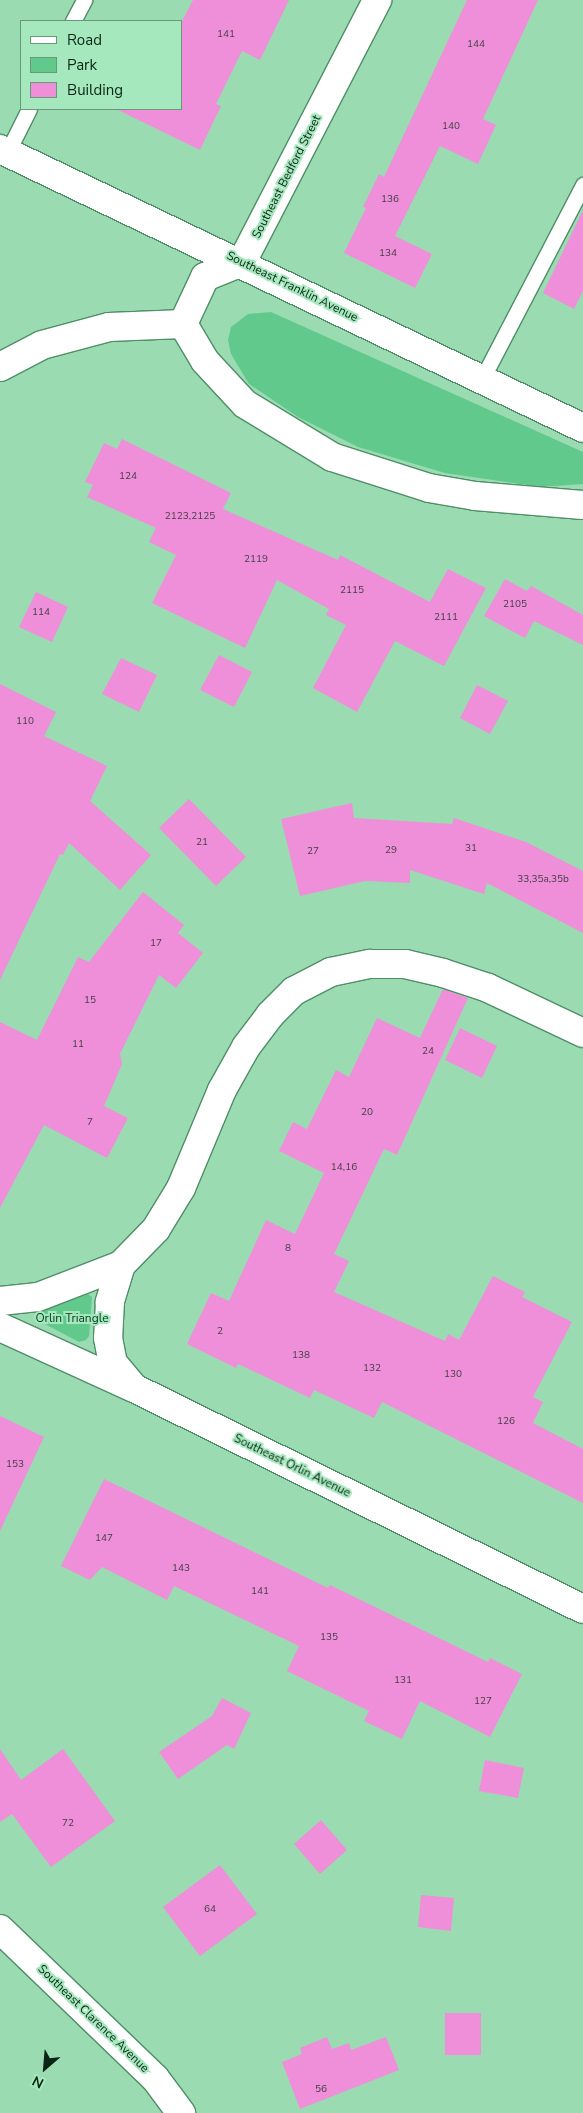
<!DOCTYPE html>
<style>
body{margin:0}
#map{position:relative;width:583px;height:2113px;overflow:hidden;background:#9adbb1;font-family:"Nunito Sans",sans-serif}
div>[style]{position:absolute}
.green>*{inset:0;background:#62c98d}
.building>*{inset:0;background:#ef8fd9}
.roads{filter:drop-shadow(1px 0 #4f8e67) drop-shadow(-1px 0 #4f8e67) drop-shadow(0 1px #4f8e67) drop-shadow(0 -1px #4f8e67)}
.service>*{height:15px;margin:-7.5px;padding:0 7.5px;transform-origin:7.5px;border-radius:7.5px;background:#fff}
.minor>*{height:28px;margin:-14px;padding:0 14px;transform-origin:14px;border-radius:14px;background:#fff}
.tertiary>*{height:28px;margin:-14px;padding:0 14px;transform-origin:14px;border-radius:14px;background:#fff}
span{translate:-50% -50%;white-space:nowrap;text-align:center;line-height:1.15;-webkit-text-stroke:4px #a6e8bd;paint-order:stroke}
.number-label{font-size:10px;color:#434046}
.number-label span{-webkit-text-stroke-width:0}
.street-label{font-size:12px;color:#0a2515}
.park-label{font-size:12px;color:#04391f}
.legend{position:absolute;left:20px;top:20px;width:162px;height:90px;box-sizing:border-box;background:#a6e8bd;border:1px solid #689a7a;margin:0;padding:6px 9px;list-style:none;font-size:15px;color:#0a2515}
.legend li{display:flex;align-items:center;gap:10px;height:25px}
.legend b{width:25px;border:1px solid #689a7a}
.north{position:absolute;left:20px;top:2043px;width:50px;height:50px;-webkit-text-stroke:4px #a6e8bd;paint-order:stroke;rotate:207deg;font-size:14px;font-weight:700;line-height:20px;text-align:center;color:#0a2515}
.north::after{content:'';display:block;margin:auto;width:18px;height:22px;background:#0a2515;clip-path:polygon(50% 0,100% 100%,50% 72%,0 100%)}
</style>
<div id="map">
<div class="green">
<div style="clip-path:polygon(271px 312px,583px 452px,583px 484px,540px 487px,445px 473px,358px 447px,298px 417px,249px 384px,231px 354px,228px 340px,231px 327px,248px 314px)"></div>
<div style="clip-path:polygon(88px 1294px,92px 1297px,89px 1336px,86px 1340px,79px 1342px,41px 1322px,42px 1310px)"></div>
</div>
<div class="building">
<div style="clip-path:polygon(193px 0,289px 0,260px 60px,242px 51px,216px 104px,221px 106px,200px 150px,116px 109px,181px 109px,181px 23px)"></div>
<div style="clip-path:polygon(467px 0,538px 0,483px 119px,496px 125px,478px 164px,440px 146px,395px 236px,432px 254px,415px 288px,344px 253px,366px 208px,363px 207px,379px 174px,384px 177px)"></div>
<div style="clip-path:polygon(583px 210px,583px 291px,574px 309px,543px 293px)"></div>
<div style="clip-path:polygon(122px 439px,231px 493px,223px 509px,338px 560px,340px 555px,430px 602px,448px 569px,486px 588px,444px 666px,395px 641px,357px 712px,313px 688px,346px 625px,326px 615px,329px 609px,277px 580px,245px 648px,152px 603px,176px 555px,149px 542px,156px 528px,87px 497px,93px 485px,85px 482px,104px 443px,117px 449px)"></div>
<div style="clip-path:polygon(505px 579px,527px 591px,531px 586px,583px 615px,583px 645px,534px 621px,525px 638px,484px 616px)"></div>
<div style="clip-path:polygon(36px 592px,68px 607px,52px 642px,19px 627px)"></div>
<div style="clip-path:polygon(219px 655px,252px 672px,234px 707px,200px 690px)"></div>
<div style="clip-path:polygon(121px 658px,157px 675px,139px 712px,102px 694px)"></div>
<div style="clip-path:polygon(0 684px,56px 712px,44px 736px,107px 766px,90px 801px,151px 855px,120px 890px,69px 843px,63px 855px,60px 854px,0 980px)"></div>
<div style="clip-path:polygon(477px 685px,508px 701px,490px 734px,460px 718px)"></div>
<div style="clip-path:polygon(189px 799px,246px 857px,216px 886px,159px 828px)"></div>
<div style="clip-path:polygon(352px 803px,354px 818px,452px 824px,454px 818px,526px 842px,583px 871px,583px 933px,487px 883px,484px 894px,410px 870px,410px 883px,365px 881px,300px 896px,281px 819px)"></div>
<div style="clip-path:polygon(143px 892px,184px 925px,178px 933px,203px 953px,176px 988px,159px 975px,120px 1054px,122px 1064px,104px 1106px,128px 1118px,107px 1158px,44px 1125px,0 1208px,0 1022px,37px 1040px,78px 957px,89px 962px)"></div>
<div style="clip-path:polygon(443px 989px,468px 998px,397px 1155px,384px 1149px,334px 1254px,349px 1261px,334px 1292px,445px 1341px,448px 1334px,459px 1340px,493px 1276px,525px 1292px,522px 1297px,572px 1322px,533px 1397px,543px 1402px,533px 1423px,583px 1449px,583px 1503px,382px 1402px,374px 1418px,314px 1390px,310px 1398px,238px 1364px,236px 1368px,187px 1344px,211px 1293px,229px 1301px,266px 1220px,295px 1234px,324px 1173px,279px 1151px,293px 1122px,307px 1129px,336px 1070px,349px 1077px,377px 1018px,420px 1038px)"></div>
<div style="clip-path:polygon(460px 1028px,497px 1046px,482px 1078px,445px 1060px)"></div>
<div style="clip-path:polygon(0 1416px,44px 1437px,0 1531px)"></div>
<div style="clip-path:polygon(104px 1479px,328px 1588px,330px 1585px,488px 1662px,490px 1658px,522px 1674px,490px 1737px,420px 1701px,402px 1739px,364px 1721px,369px 1711px,287px 1671px,299px 1646px,174px 1586px,167px 1600px,102px 1567px,90px 1580px,61px 1566px)"></div>
<div style="clip-path:polygon(222px 1698px,251px 1713px,234px 1749px,227px 1745px,178px 1779px,159px 1752px,212px 1716px)"></div>
<div style="clip-path:polygon(0 1749px,21px 1780px,63px 1749px,115px 1821px,51px 1867px,12px 1814px,0 1822px)"></div>
<div style="clip-path:polygon(485px 1760px,524px 1768px,518px 1798px,479px 1791px)"></div>
<div style="clip-path:polygon(321px 1820px,347px 1850px,320px 1874px,294px 1844px)"></div>
<div style="clip-path:polygon(220px 1865px,257px 1914px,200px 1956px,163px 1907px)"></div>
<div style="clip-path:polygon(421px 1895px,454px 1898px,451px 1931px,418px 1927px)"></div>
<div style="clip-path:polygon(445px 2013px,481px 2013px,481px 2055px,445px 2055px)"></div>
<div style="clip-path:polygon(327px 2037px,332px 2049px,349px 2043px,351px 2050px,386px 2037px,399px 2070px,300px 2109px,282px 2062px,302px 2054px,300px 2048px)"></div>
</div>
<div class="roads">
<div class="service">
<div style="left:73px;top:21px;width:24px;rotate:-62deg"></div>
<div style="left:7px;top:153px;width:49px;rotate:-63.4deg"></div>
<div style="left:482px;top:379px;width:219px;rotate:-62.5deg"></div>
</div>
<div class="minor">
<div style="left:183px;top:324px;width:43px;rotate:59.3deg"></div>
<div style="left:205px;top:361px;width:59px;rotate:47.1deg"></div>
<div style="left:245px;top:404px;width:102px;rotate:31.3deg"></div>
<div style="left:332px;top:457px;width:102px;rotate:17.7deg"></div>
<div style="left:429px;top:488px;width:47px;rotate:9.9deg"></div>
<div style="left:475px;top:496px;width:108px;rotate:4.8deg"></div>
<div style="left:0;top:367px;width:47px;rotate:-27.6deg"></div>
<div style="left:42px;top:345px;width:69px;rotate:-15deg"></div>
<div style="left:109px;top:327px;width:74px;rotate:-2.3deg"></div>
<div style="left:183px;top:324px;width:52px;rotate:-64.9deg"></div>
<div style="left:205px;top:277px;width:40px;rotate:-22deg"></div>
<div style="left:242px;top:262px;width:295px;rotate:-62.7deg"></div>
<div style="left:121px;top:1265px;width:39px;rotate:107deg"></div>
<div style="left:110px;top:1302px;width:36px;rotate:93deg"></div>
<div style="left:108px;top:1338px;width:25px;rotate:79deg"></div>
<div style="left:113px;top:1363px;width:31px;rotate:50deg"></div>
<div style="left:0;top:1301px;width:38px;rotate:-6deg"></div>
<div style="left:38px;top:1297px;width:89px;rotate:-21.1deg"></div>
<div style="left:121px;top:1265px;width:50px;rotate:-45.8deg"></div>
<div style="left:156px;top:1229px;width:48px;rotate:-58.6deg"></div>
<div style="left:181px;top:1188px;width:106px;rotate:-67.3deg"></div>
<div style="left:222px;top:1090px;width:49px;rotate:-60.8deg"></div>
<div style="left:246px;top:1047px;width:40px;rotate:-53deg"></div>
<div style="left:270px;top:1015px;width:34px;rotate:-45deg"></div>
<div style="left:294px;top:991px;width:42px;rotate:-27.2deg"></div>
<div style="left:331px;top:972px;width:40px;rotate:-12deg"></div>
<div style="left:370px;top:964px;width:35px"></div>
<div style="left:405px;top:964px;width:39px;rotate:13deg"></div>
<div style="left:443px;top:973px;width:47px;rotate:18.4deg"></div>
<div style="left:488px;top:988px;width:105px;rotate:25.3deg"></div>
<div style="left:0;top:1327px;width:147px;rotate:24.5deg"></div>
<div style="left:134px;top:1388px;width:500px;rotate:26.21deg"></div>
<div style="left:0;top:1929px;width:215px;rotate:43.9deg"></div>
<div style="left:155px;top:2078px;width:44px;rotate:53.4deg"></div>
</div>
<div class="tertiary">
<div style="left:0;top:149px;width:646px;rotate:25.57deg"></div>
</div>
</div>
<div class="number-label">
<span style="left:226px;top:35px">141</span>
<span style="left:476px;top:45px">144</span>
<span style="left:451px;top:127px">140</span>
<span style="left:390px;top:200px">136</span>
<span style="left:388px;top:254px">134</span>
<span style="left:128px;top:477px">124</span>
<span style="left:190px;top:517px">2123,2125</span>
<span style="left:256px;top:560px">2119</span>
<span style="left:352px;top:591px">2115</span>
<span style="left:515px;top:605px">2105</span>
<span style="left:41px;top:613px">114</span>
<span style="left:446px;top:618px">2111</span>
<span style="left:25px;top:722px">110</span>
<span style="left:202px;top:843px">21</span>
<span style="left:471px;top:849px">31</span>
<span style="left:391px;top:851px">29</span>
<span style="left:313px;top:852px">27</span>
<span style="left:543px;top:880px">33,35a,35b</span>
<span style="left:156px;top:944px">17</span>
<span style="left:90px;top:1001px">15</span>
<span style="left:78px;top:1045px">11</span>
<span style="left:428px;top:1052px">24</span>
<span style="left:367px;top:1113px">20</span>
<span style="left:90px;top:1123px">7</span>
<span style="left:344px;top:1168px">14,16</span>
<span style="left:288px;top:1249px">8</span>
<span style="left:220px;top:1332px">2</span>
<span style="left:301px;top:1356px">138</span>
<span style="left:372px;top:1369px">132</span>
<span style="left:453px;top:1375px">130</span>
<span style="left:506px;top:1422px">126</span>
<span style="left:15px;top:1465px">153</span>
<span style="left:104px;top:1539px">147</span>
<span style="left:181px;top:1569px">143</span>
<span style="left:260px;top:1592px">141</span>
<span style="left:329px;top:1638px">135</span>
<span style="left:403px;top:1681px">131</span>
<span style="left:483px;top:1702px">127</span>
<span style="left:68px;top:1824px">72</span>
<span style="left:210px;top:1910px">64</span>
<span style="left:321px;top:2090px">56</span>
</div>
<div class="street-label">
<span style="left:287px;top:177px;rotate:-63deg">Southeast Bedford Street</span>
<span style="left:292px;top:287px;rotate:26deg">Southeast Franklin Avenue</span>
<span style="left:292px;top:1466px;rotate:26deg">Southeast Orlin Avenue</span>
<span style="left:93px;top:2019px;rotate:44deg">Southeast Clarence Avenue</span>
</div>
<div class="park-label">
<span style="left:72px;top:1319px">Orlin Triangle</span>
</div>
<ul class="legend">
<li><b style="height:6px;background:#fff"></b>Road</li>
<li><b style="height:14px;background:#62c98d"></b>Park</li>
<li><b style="height:14px;background:#ef8fd9"></b>Building</li>
</ul>
<div class="north">N</div>
</div>
